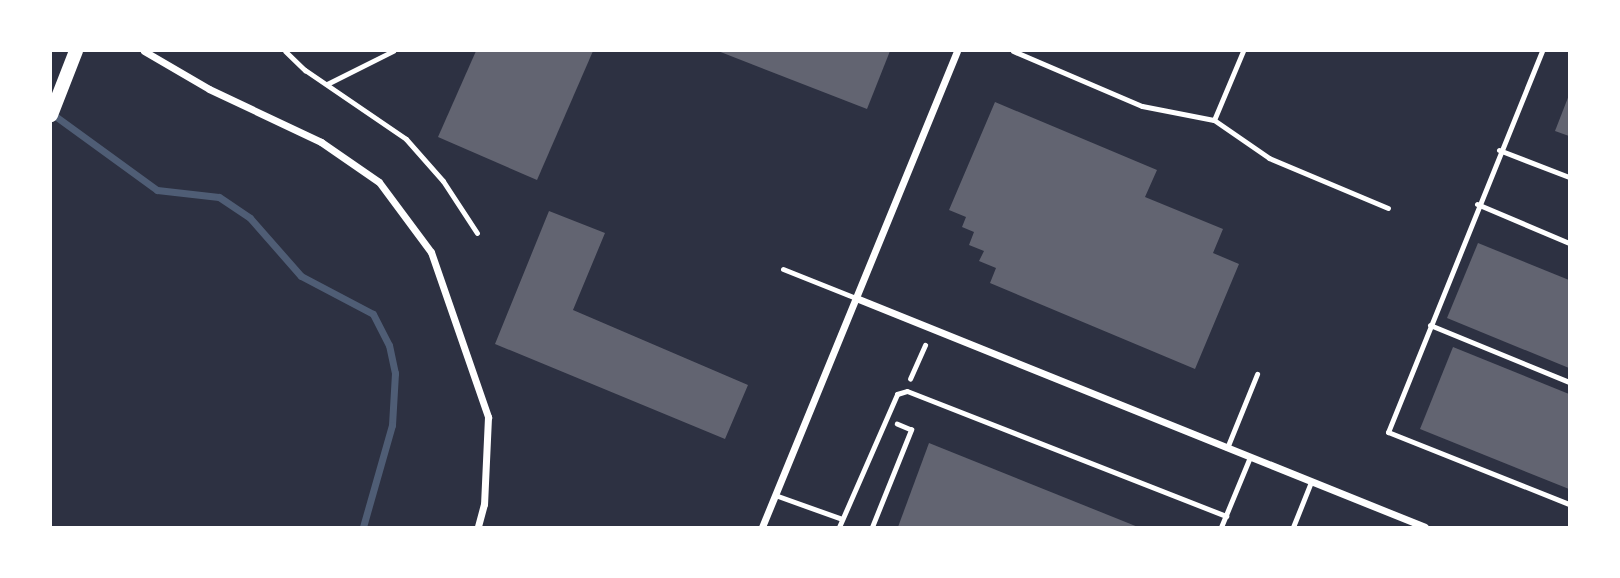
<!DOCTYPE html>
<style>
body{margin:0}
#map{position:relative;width:1620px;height:578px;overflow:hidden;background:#2d3142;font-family:"IBM Plex Serif",serif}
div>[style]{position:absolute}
.stream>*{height:7px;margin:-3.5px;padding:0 3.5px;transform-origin:3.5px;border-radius:3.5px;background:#4f5d75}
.building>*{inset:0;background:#626471}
.path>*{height:4.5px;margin:-2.25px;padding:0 2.25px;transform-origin:2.25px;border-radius:2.25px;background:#fff}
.service>*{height:5px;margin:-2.5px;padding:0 2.5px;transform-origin:2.5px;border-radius:2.5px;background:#fff}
.minor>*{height:7px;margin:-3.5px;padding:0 3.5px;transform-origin:3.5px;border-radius:3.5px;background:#fff}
.secondary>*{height:14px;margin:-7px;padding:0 7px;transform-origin:7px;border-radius:7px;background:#fff}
span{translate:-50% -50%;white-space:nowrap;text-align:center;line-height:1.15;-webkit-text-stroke:5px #fff;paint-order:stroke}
.frame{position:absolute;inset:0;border:52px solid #fff;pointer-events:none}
</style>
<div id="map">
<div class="stream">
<div style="left:51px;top:113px;width:131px;rotate:36deg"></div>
<div style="left:157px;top:190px;width:62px;rotate:6.4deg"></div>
<div style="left:219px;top:197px;width:37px;rotate:34deg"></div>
<div style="left:250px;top:218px;width:77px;rotate:48.7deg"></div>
<div style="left:301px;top:276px;width:81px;rotate:27.8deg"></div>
<div style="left:373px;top:314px;width:35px;rotate:63deg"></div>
<div style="left:389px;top:345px;width:29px;rotate:78deg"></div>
<div style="left:395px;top:373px;width:52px;rotate:93.3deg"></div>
<div style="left:392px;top:425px;width:106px;rotate:105.9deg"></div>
</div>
<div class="building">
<div style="clip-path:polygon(476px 51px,593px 51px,537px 180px,438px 137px)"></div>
<div style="clip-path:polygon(718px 51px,890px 51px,867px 109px)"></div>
<div style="clip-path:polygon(1569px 95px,1569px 136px,1555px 131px)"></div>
<div style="clip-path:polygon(995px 102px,1157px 170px,1145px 197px,1223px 229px,1213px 253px,1239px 264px,1195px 369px,990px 283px,996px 268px,979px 261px,984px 251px,969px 245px,974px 232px,962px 227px,966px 217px,949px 210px)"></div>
<div style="clip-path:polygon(549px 211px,605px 233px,573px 310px,748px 385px,725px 439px,495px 344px)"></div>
<div style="clip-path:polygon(1478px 243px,1569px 280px,1569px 368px,1447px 318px)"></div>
<div style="clip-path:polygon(1453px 347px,1569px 394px,1569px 489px,1420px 429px)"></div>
<div style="clip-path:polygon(929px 443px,1138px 527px,898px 527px)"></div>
</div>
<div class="path">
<div style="left:910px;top:379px;width:37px;rotate:-66deg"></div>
<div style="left:872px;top:527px;width:105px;rotate:-68.1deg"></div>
<div style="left:911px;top:430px;width:15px;rotate:-157deg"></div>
</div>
<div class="service">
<div style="left:285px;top:51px;width:28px;rotate:44deg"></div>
<div style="left:305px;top:70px;width:122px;rotate:34.3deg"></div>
<div style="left:406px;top:139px;width:56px;rotate:48.6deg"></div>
<div style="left:443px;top:181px;width:62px;rotate:56.8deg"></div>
<div style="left:1013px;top:51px;width:140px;rotate:23.1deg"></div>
<div style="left:1142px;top:106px;width:73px;rotate:11deg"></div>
<div style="left:1214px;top:120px;width:67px;rotate:34.6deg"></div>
<div style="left:1269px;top:158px;width:129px;rotate:22.8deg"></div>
<div style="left:1542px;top:51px;width:411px;rotate:112deg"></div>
<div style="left:1388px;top:432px;width:195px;rotate:21.7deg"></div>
<div style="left:327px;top:84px;width:74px;rotate:-26.6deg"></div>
<div style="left:1214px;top:120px;width:75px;rotate:-67.2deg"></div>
<div style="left:1499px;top:150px;width:75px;rotate:21.1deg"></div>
<div style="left:1477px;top:204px;width:100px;rotate:23deg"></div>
<div style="left:783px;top:269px;width:79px;rotate:21.7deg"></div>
<div style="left:1430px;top:325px;width:150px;rotate:22.3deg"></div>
<div style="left:1227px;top:448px;width:80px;rotate:-67.9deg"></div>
<div style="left:775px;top:495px;width:71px;rotate:19.7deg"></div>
<div style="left:839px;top:527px;width:145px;rotate:-66.4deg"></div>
<div style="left:897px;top:394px;width:10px;rotate:-17deg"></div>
<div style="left:907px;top:391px;width:343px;rotate:21.4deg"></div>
<div style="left:1221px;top:527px;width:76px;rotate:-67.5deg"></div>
<div style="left:1293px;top:527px;width:48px;rotate:-68.2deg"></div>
</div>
<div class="minor">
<div style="left:144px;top:51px;width:75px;rotate:30.3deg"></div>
<div style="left:209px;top:89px;width:124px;rotate:25.3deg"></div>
<div style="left:321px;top:142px;width:70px;rotate:34.6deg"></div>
<div style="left:379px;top:182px;width:87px;rotate:53.4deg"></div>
<div style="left:431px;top:252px;width:175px;rotate:70.9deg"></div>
<div style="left:488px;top:417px;width:87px;rotate:92.6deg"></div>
<div style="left:484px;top:504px;width:24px;rotate:105deg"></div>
<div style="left:856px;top:298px;width:613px;rotate:21.92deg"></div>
<div style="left:762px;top:527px;width:514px;rotate:-67.72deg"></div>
</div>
<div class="secondary">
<div style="left:51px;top:115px;width:69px;rotate:-68.7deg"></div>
</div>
<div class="frame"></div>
</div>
